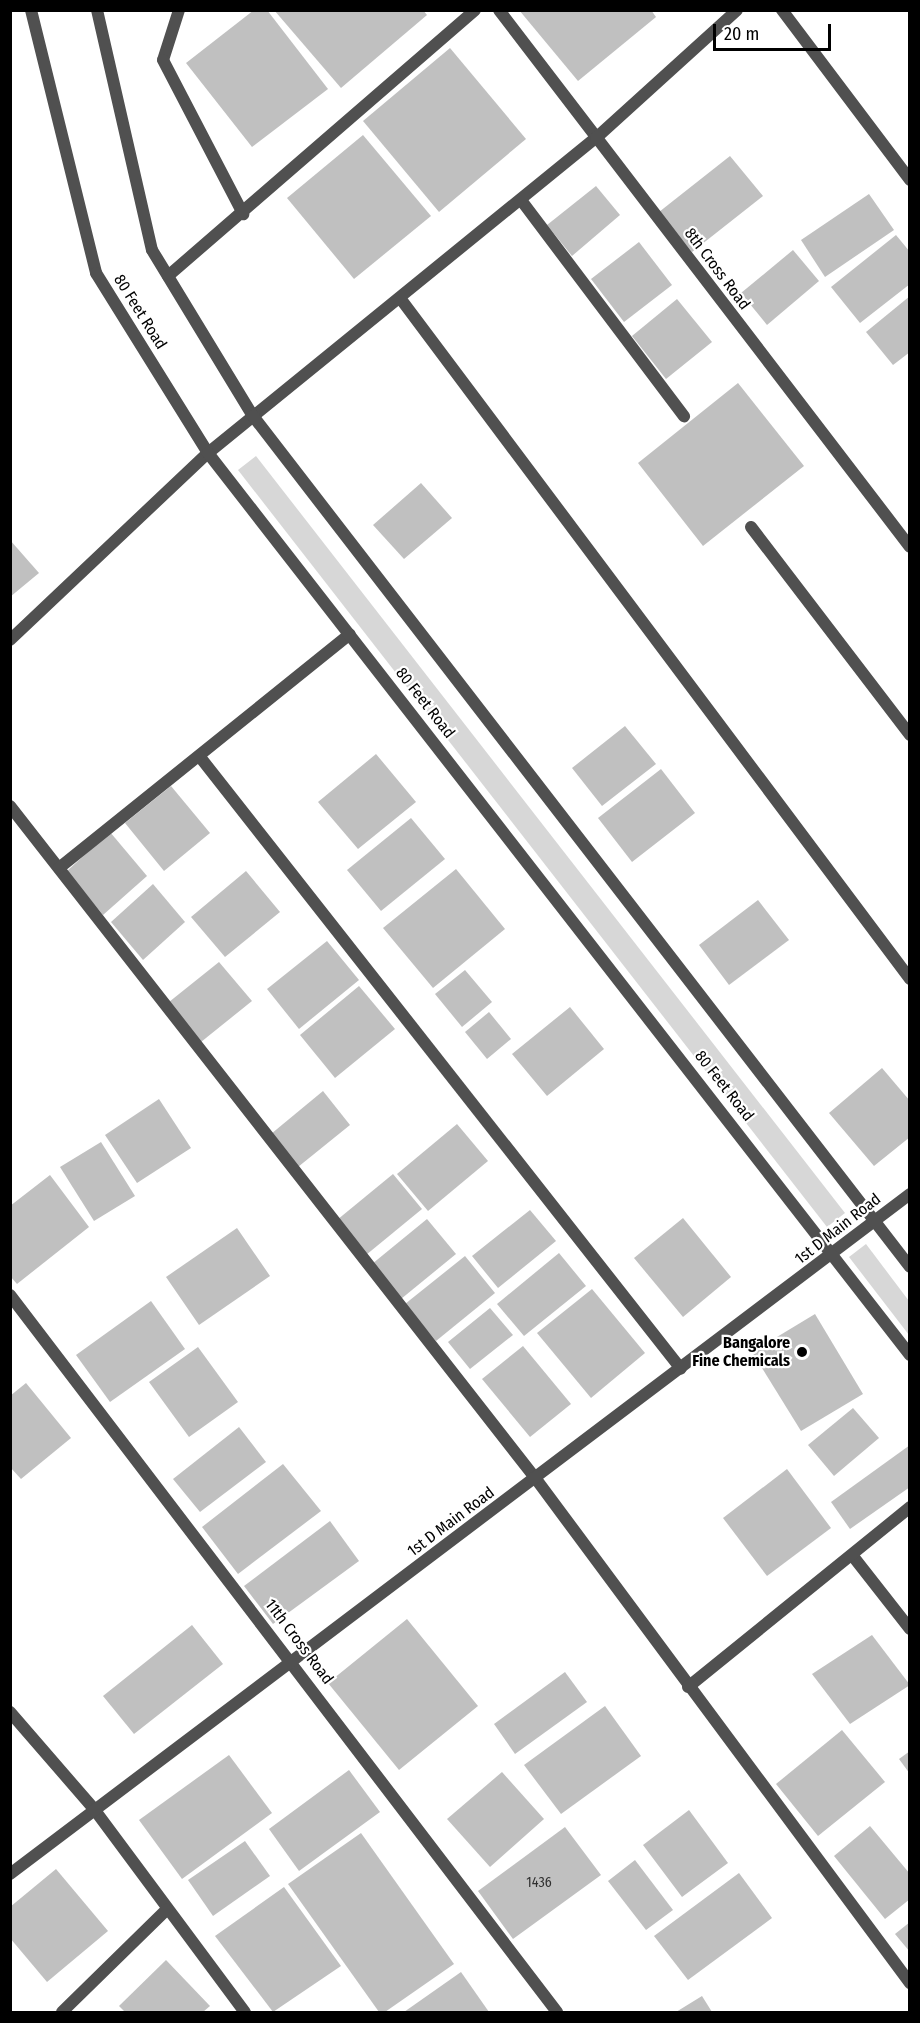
<!DOCTYPE html>
<style>
body{margin:0}
#map{position:relative;width:920px;height:2023px;overflow:hidden;background:#fff;font-family:"Fira Sans Condensed",sans-serif}
div>[style]{position:absolute}
.green>*{inset:0;background:#d7d7d7}
.building>*{inset:0;background:#c0c0c0}
.minor>*{height:12px;margin:-6px;padding:0 6px;transform-origin:6px;border-radius:6px;background:#505050}
.tertiary>*{height:12px;margin:-6px;padding:0 6px;transform-origin:6px;border-radius:6px;background:#505050}
.dots>*{width:16px;height:16px;translate:-50% -50%;box-sizing:border-box;border:3px solid #fff;border-radius:50%}
span{translate:-50% -50%;white-space:nowrap;text-align:center;line-height:1.15;-webkit-text-stroke:4.5px #fff;paint-order:stroke}
.number-label{font-size:14px;color:#303030}
.number-label span{-webkit-text-stroke-width:0}
.street-label{font-size:16px;color:#000}
.poi-label{font-size:16px;color:#000;font-weight:700}
.right{translate:-100% -50%;text-align:right}
.frame{position:absolute;inset:0;border:12px solid #000;pointer-events:none}
.scale{position:absolute;left:713px;top:24px;width:118px;height:27px;box-sizing:border-box;border:3px solid #000;border-top:0;padding-left:8px;font-size:18px;line-height:21px;white-space:nowrap;color:#000;-webkit-text-stroke:4px #fff;paint-order:stroke}
</style>
<div id="map">
<div class="green">
<div style="clip-path:polygon(256px 456px,845px 1213px,827px 1227px,238px 470px)"></div>
<div style="clip-path:polygon(866px 1244px,909px 1301px,909px 1335px,849px 1257px)"></div>
</div>
<div class="building">
<div style="clip-path:polygon(254px 10px,267px 10px,328px 89px,252px 147px,186px 63px)"></div>
<div style="clip-path:polygon(274px 10px,423px 10px,427px 15px,341px 88px)"></div>
<div style="clip-path:polygon(519px 10px,651px 10px,656px 17px,578px 81px)"></div>
<div style="clip-path:polygon(450px 48px,526px 139px,439px 212px,363px 121px)"></div>
<div style="clip-path:polygon(363px 135px,431px 216px,354px 279px,287px 198px)"></div>
<div style="clip-path:polygon(730px 156px,763px 196px,692px 252px,659px 212px)"></div>
<div style="clip-path:polygon(596px 186px,620px 215px,572px 256px,547px 225px)"></div>
<div style="clip-path:polygon(869px 194px,894px 230px,825px 277px,801px 240px)"></div>
<div style="clip-path:polygon(896px 235px,910px 252px,910px 284px,860px 323px,831px 287px)"></div>
<div style="clip-path:polygon(639px 242px,672px 285px,624px 322px,591px 279px)"></div>
<div style="clip-path:polygon(793px 250px,819px 281px,767px 325px,741px 293px)"></div>
<div style="clip-path:polygon(910px 296px,910px 352px,893px 365px,866px 332px)"></div>
<div style="clip-path:polygon(677px 299px,712px 342px,666px 379px,632px 336px)"></div>
<div style="clip-path:polygon(738px 383px,804px 466px,703px 546px,638px 463px)"></div>
<div style="clip-path:polygon(421px 483px,452px 518px,404px 559px,373px 525px)"></div>
<div style="clip-path:polygon(10px 540px,39px 573px,10px 597px)"></div>
<div style="clip-path:polygon(625px 726px,656px 764px,602px 806px,572px 768px)"></div>
<div style="clip-path:polygon(376px 754px,416px 802px,358px 849px,318px 802px)"></div>
<div style="clip-path:polygon(661px 769px,695px 813px,632px 862px,598px 818px)"></div>
<div style="clip-path:polygon(171px 786px,210px 833px,164px 871px,125px 823px)"></div>
<div style="clip-path:polygon(411px 818px,445px 859px,381px 911px,347px 870px)"></div>
<div style="clip-path:polygon(110px 832px,147px 876px,103px 915px,67px 871px)"></div>
<div style="clip-path:polygon(456px 869px,505px 929px,433px 988px,383px 928px)"></div>
<div style="clip-path:polygon(246px 871px,280px 912px,225px 957px,191px 917px)"></div>
<div style="clip-path:polygon(153px 884px,185px 922px,143px 960px,111px 922px)"></div>
<div style="clip-path:polygon(758px 900px,789px 940px,729px 985px,699px 945px)"></div>
<div style="clip-path:polygon(327px 941px,359px 980px,299px 1029px,267px 989px)"></div>
<div style="clip-path:polygon(219px 962px,252px 1001px,201px 1042px,169px 1002px)"></div>
<div style="clip-path:polygon(465px 970px,492px 1002px,462px 1027px,435px 994px)"></div>
<div style="clip-path:polygon(359px 986px,395px 1029px,335px 1078px,300px 1035px)"></div>
<div style="clip-path:polygon(570px 1007px,604px 1049px,547px 1096px,512px 1054px)"></div>
<div style="clip-path:polygon(489px 1012px,511px 1039px,487px 1059px,465px 1032px)"></div>
<div style="clip-path:polygon(882px 1068px,910px 1101px,910px 1137px,874px 1166px,829px 1113px)"></div>
<div style="clip-path:polygon(323px 1091px,350px 1125px,298px 1167px,271px 1134px)"></div>
<div style="clip-path:polygon(159px 1099px,191px 1148px,137px 1183px,105px 1135px)"></div>
<div style="clip-path:polygon(457px 1124px,488px 1161px,428px 1211px,397px 1174px)"></div>
<div style="clip-path:polygon(101px 1142px,135px 1196px,94px 1221px,60px 1167px)"></div>
<div style="clip-path:polygon(393px 1174px,422px 1209px,366px 1255px,337px 1220px)"></div>
<div style="clip-path:polygon(50px 1175px,89px 1227px,17px 1284px,10px 1276px,10px 1206px)"></div>
<div style="clip-path:polygon(530px 1210px,556px 1241px,498px 1288px,472px 1256px)"></div>
<div style="clip-path:polygon(683px 1218px,731px 1277px,683px 1317px,634px 1258px)"></div>
<div style="clip-path:polygon(427px 1219px,456px 1254px,401px 1299px,372px 1264px)"></div>
<div style="clip-path:polygon(237px 1228px,270px 1276px,199px 1325px,166px 1277px)"></div>
<div style="clip-path:polygon(559px 1253px,586px 1286px,524px 1336px,497px 1304px)"></div>
<div style="clip-path:polygon(465px 1256px,495px 1293px,436px 1341px,405px 1304px)"></div>
<div style="clip-path:polygon(592px 1289px,645px 1353px,591px 1398px,537px 1333px)"></div>
<div style="clip-path:polygon(151px 1301px,185px 1349px,110px 1402px,76px 1355px)"></div>
<div style="clip-path:polygon(490px 1308px,513px 1335px,470px 1369px,448px 1342px)"></div>
<div style="clip-path:polygon(815px 1314px,863px 1394px,801px 1431px,752px 1352px)"></div>
<div style="clip-path:polygon(523px 1346px,571px 1404px,530px 1437px,482px 1379px)"></div>
<div style="clip-path:polygon(198px 1347px,238px 1402px,189px 1437px,149px 1382px)"></div>
<div style="clip-path:polygon(26px 1383px,71px 1438px,21px 1479px,10px 1467px,10px 1396px)"></div>
<div style="clip-path:polygon(853px 1408px,879px 1438px,834px 1476px,808px 1445px)"></div>
<div style="clip-path:polygon(239px 1427px,266px 1462px,200px 1512px,173px 1479px)"></div>
<div style="clip-path:polygon(910px 1445px,910px 1487px,850px 1529px,831px 1502px)"></div>
<div style="clip-path:polygon(283px 1464px,321px 1511px,238px 1574px,202px 1527px)"></div>
<div style="clip-path:polygon(787px 1469px,831px 1528px,767px 1576px,723px 1518px)"></div>
<div style="clip-path:polygon(330px 1521px,359px 1561px,273px 1624px,244px 1586px)"></div>
<div style="clip-path:polygon(407px 1619px,478px 1706px,399px 1770px,328px 1683px)"></div>
<div style="clip-path:polygon(192px 1625px,223px 1664px,134px 1734px,103px 1696px)"></div>
<div style="clip-path:polygon(872px 1635px,910px 1685px,850px 1724px,812px 1674px)"></div>
<div style="clip-path:polygon(565px 1672px,587px 1702px,515px 1754px,494px 1724px)"></div>
<div style="clip-path:polygon(605px 1706px,641px 1756px,561px 1814px,524px 1765px)"></div>
<div style="clip-path:polygon(842px 1730px,885px 1782px,818px 1836px,776px 1784px)"></div>
<div style="clip-path:polygon(910px 1751px,910px 1774px,899px 1759px)"></div>
<div style="clip-path:polygon(229px 1755px,272px 1813px,182px 1879px,139px 1820px)"></div>
<div style="clip-path:polygon(349px 1770px,380px 1812px,299px 1871px,269px 1829px)"></div>
<div style="clip-path:polygon(502px 1772px,544px 1819px,490px 1867px,447px 1819px)"></div>
<div style="clip-path:polygon(689px 1810px,728px 1863px,682px 1897px,643px 1845px)"></div>
<div style="clip-path:polygon(870px 1826px,910px 1874px,910px 1899px,885px 1919px,834px 1856px)"></div>
<div style="clip-path:polygon(565px 1827px,601px 1875px,513px 1939px,478px 1891px)"></div>
<div style="clip-path:polygon(361px 1833px,454px 1964px,385px 2012px,379px 2012px,288px 1884px)"></div>
<div style="clip-path:polygon(245px 1841px,270px 1876px,213px 1916px,188px 1880px)"></div>
<div style="clip-path:polygon(635px 1860px,673px 1910px,646px 1930px,608px 1881px)"></div>
<div style="clip-path:polygon(56px 1869px,108px 1931px,47px 1982px,10px 1938px,10px 1907px)"></div>
<div style="clip-path:polygon(739px 1873px,772px 1918px,688px 1980px,654px 1936px)"></div>
<div style="clip-path:polygon(284px 1887px,341px 1966px,273px 2012px,215px 1936px)"></div>
<div style="clip-path:polygon(910px 1922px,910px 1952px,895px 1934px)"></div>
<div style="clip-path:polygon(166px 1960px,210px 2006px,203px 2012px,125px 2012px,119px 2006px)"></div>
<div style="clip-path:polygon(461px 1972px,489px 2012px,404px 2012px)"></div>
<div style="clip-path:polygon(702px 1996px,712px 2012px,676px 2012px)"></div>
</div>
<div class="minor">
<div style="left:179px;top:10px;width:52px;rotate:107.7deg"></div>
<div style="left:163px;top:60px;width:174px;rotate:62.5deg"></div>
<div style="left:499px;top:10px;width:676px;rotate:52.57deg"></div>
<div style="left:782px;top:10px;width:213px;rotate:53deg"></div>
<div style="left:521px;top:200px;width:271px;rotate:53deg"></div>
<div style="left:168px;top:276px;width:406px;rotate:-40.9deg"></div>
<div style="left:400px;top:298px;width:851px;rotate:53.17deg"></div>
<div style="left:751px;top:527px;width:262px;rotate:52.6deg"></div>
<div style="left:10px;top:640px;width:272px;rotate:-43.4deg"></div>
<div style="left:208px;top:453px;width:500px;rotate:-39.1deg"></div>
<div style="left:596px;top:138px;width:190px;rotate:-42.2deg"></div>
<div style="left:200px;top:757px;width:778px;rotate:51.83deg"></div>
<div style="left:10px;top:806px;width:854px;rotate:51.99deg"></div>
<div style="left:536px;top:1479px;width:628px;rotate:53.42deg"></div>
<div style="left:59px;top:868px;width:373px;rotate:-38.8deg"></div>
<div style="left:10px;top:1295px;width:902px;rotate:52.66deg"></div>
<div style="left:852px;top:1555px;width:94px;rotate:51.9deg"></div>
<div style="left:688px;top:1687px;width:286px;rotate:-39deg"></div>
<div style="left:10px;top:1712px;width:128px;rotate:49.1deg"></div>
<div style="left:94px;top:1809px;width:253px;rotate:53.4deg"></div>
<div style="left:10px;top:1874px;width:1128px;rotate:-37.07deg"></div>
<div style="left:62px;top:2012px;width:146px;rotate:-44.4deg"></div>
</div>
<div class="tertiary">
<div style="left:31px;top:10px;width:271px;rotate:76.1deg"></div>
<div style="left:96px;top:273px;width:212px;rotate:58.1deg"></div>
<div style="left:208px;top:453px;width:1143px;rotate:52.11deg"></div>
<div style="left:97px;top:10px;width:246px;rotate:77.1deg"></div>
<div style="left:152px;top:250px;width:194px;rotate:58.7deg"></div>
<div style="left:253px;top:416px;width:1075px;rotate:52.33deg"></div>
</div>
<div class="dots">
<div style="left:802px;top:1352px;background:#000"></div>
</div>
<div class="number-label">
<span style="left:539px;top:1883px">1436</span>
</div>
<div class="street-label">
<span style="left:717px;top:269px;rotate:53deg">8th Cross Road</span>
<span style="left:140px;top:312px;rotate:58deg">80 Feet Road</span>
<span style="left:425px;top:703px;rotate:52deg">80 Feet Road</span>
<span style="left:724px;top:1086px;rotate:52deg">80 Feet Road</span>
<span style="left:838px;top:1229px;rotate:-38deg">1st D Main Road</span>
<span style="left:451px;top:1522px;rotate:-37deg">1st D Main Road</span>
<span style="left:299px;top:1642px;rotate:53deg">11th Cross Road</span>
</div>
<div class="poi-label">
<span class="right" style="left:790px;top:1352px">Bangalore<br>Fine Chemicals</span>
</div>
<div class="frame"></div>
<div class="scale">20 m</div>
</div>
